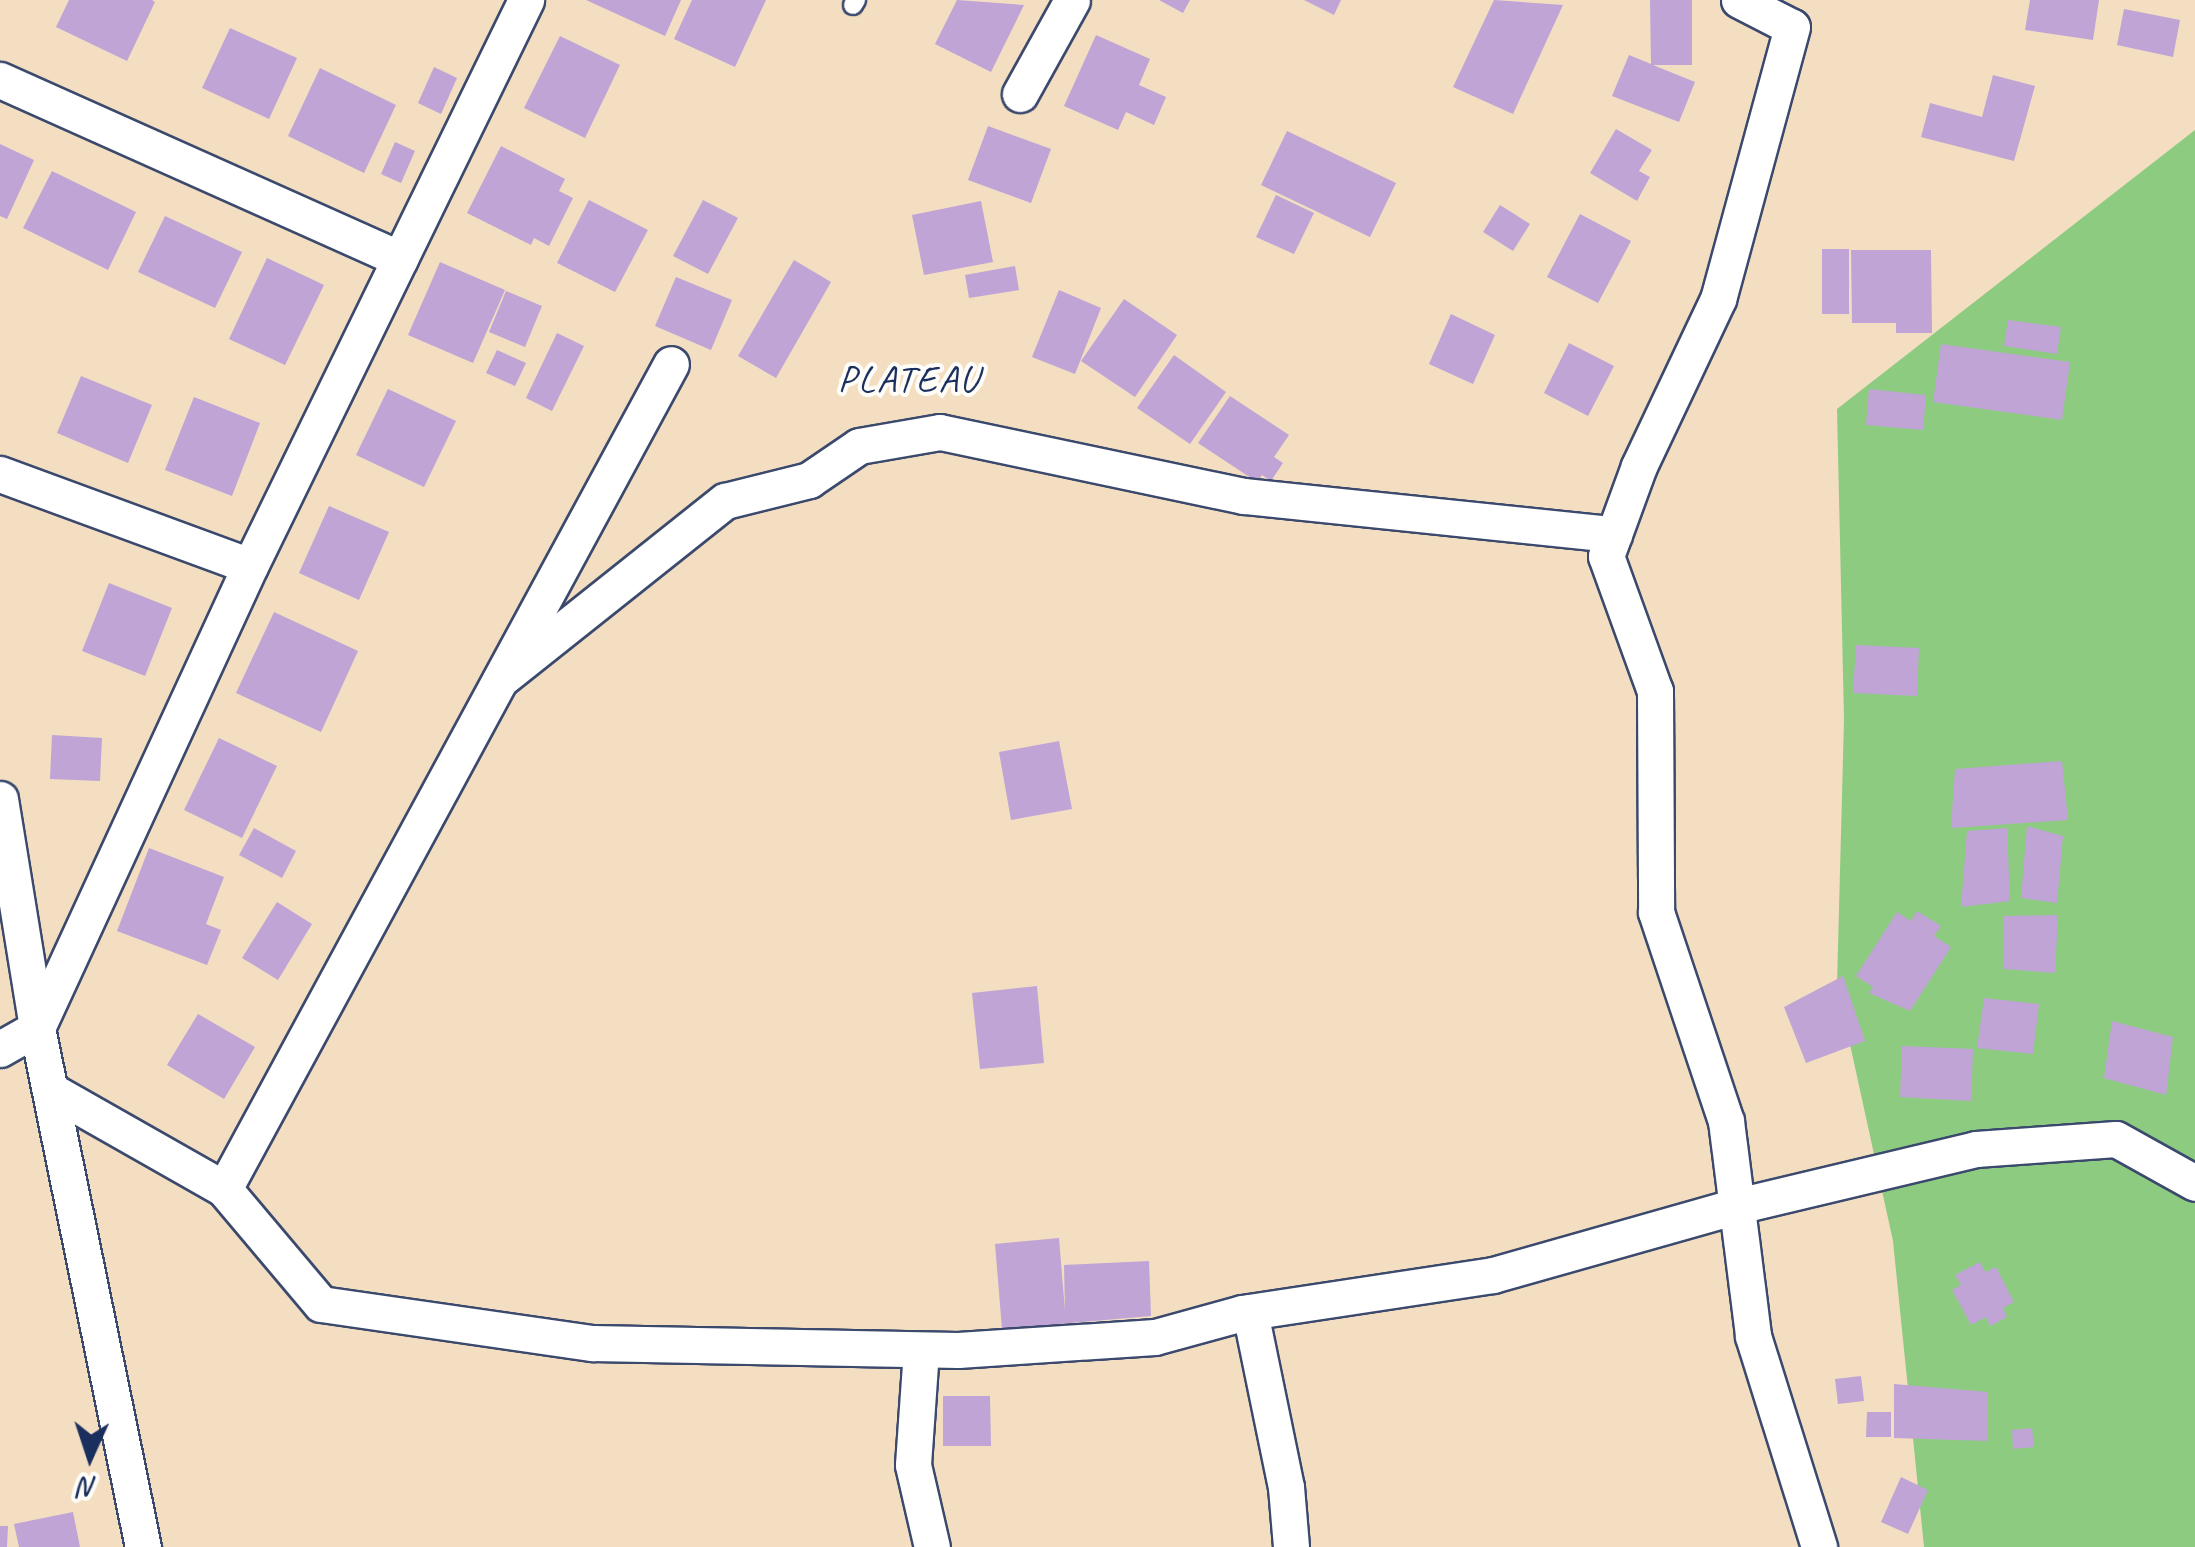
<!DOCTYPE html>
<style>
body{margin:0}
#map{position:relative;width:2195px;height:1547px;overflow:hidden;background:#f3dec2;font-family:Caveat,sans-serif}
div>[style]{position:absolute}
.green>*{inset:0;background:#8dcb81}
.building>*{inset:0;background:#bfa4d5}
.roads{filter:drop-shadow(2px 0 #3b496d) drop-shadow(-2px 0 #3b496d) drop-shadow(0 2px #3b496d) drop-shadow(0 -2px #3b496d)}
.service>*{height:18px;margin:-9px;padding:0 9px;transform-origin:9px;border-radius:9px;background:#fff}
.minor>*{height:35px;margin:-17.5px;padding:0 17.5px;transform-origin:17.5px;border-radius:17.5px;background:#fff}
span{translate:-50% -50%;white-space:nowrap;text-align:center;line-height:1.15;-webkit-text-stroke:8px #fdfcf7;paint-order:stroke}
.neighbourhood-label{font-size:38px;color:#1b2f5e;letter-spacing:2.5px}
.north{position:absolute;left:40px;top:1407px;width:100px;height:100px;-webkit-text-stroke:8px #fdfcf7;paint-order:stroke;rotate:183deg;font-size:28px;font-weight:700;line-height:40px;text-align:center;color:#1b2f5e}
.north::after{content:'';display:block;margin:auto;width:35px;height:45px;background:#1b2f5e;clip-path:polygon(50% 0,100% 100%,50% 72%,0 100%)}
</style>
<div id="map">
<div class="green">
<div style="clip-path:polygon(2195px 130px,2195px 1547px,1924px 1547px,1893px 1241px,1837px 985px,1844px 719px,1837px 409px)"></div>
</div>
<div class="building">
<div style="clip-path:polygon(69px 0,152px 0,155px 2px,127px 61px,56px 27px)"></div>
<div style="clip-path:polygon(586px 0,681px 0,665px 36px)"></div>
<div style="clip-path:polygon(692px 0,766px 0,735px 67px,674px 39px)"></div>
<div style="clip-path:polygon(957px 0,1024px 5px,991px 72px,935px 44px)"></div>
<div style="clip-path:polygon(1159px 0,1190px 0,1183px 13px)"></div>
<div style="clip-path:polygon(1304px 0,1341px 0,1334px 15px)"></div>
<div style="clip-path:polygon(1494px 0,1563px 5px,1513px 114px,1453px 87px)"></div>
<div style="clip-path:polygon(1650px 0,1692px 0,1692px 65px,1653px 65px,1695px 82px,1679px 122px,1612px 96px,1629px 55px,1651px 64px)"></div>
<div style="clip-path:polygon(2030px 0,2099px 0,2093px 40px,2025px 30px)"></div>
<div style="clip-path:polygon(2124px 9px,2180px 20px,2173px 57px,2117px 45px)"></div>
<div style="clip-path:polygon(230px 28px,297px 58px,269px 119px,202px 88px)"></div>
<div style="clip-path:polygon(1096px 35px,1150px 59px,1139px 85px,1166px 97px,1154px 125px,1126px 112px,1118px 130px,1064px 106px)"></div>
<div style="clip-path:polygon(560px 36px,620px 65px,585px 138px,524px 108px)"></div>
<div style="clip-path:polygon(434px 67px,457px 78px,441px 114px,418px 103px)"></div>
<div style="clip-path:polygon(320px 68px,396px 105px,364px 173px,288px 136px)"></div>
<div style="clip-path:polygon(1993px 75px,2035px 86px,2014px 161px,1921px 137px,1930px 103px,1982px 117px)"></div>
<div style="clip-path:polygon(988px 126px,1051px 149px,1031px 203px,968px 180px)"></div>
<div style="clip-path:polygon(1616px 129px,1652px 150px,1639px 171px,1650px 177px,1637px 201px,1590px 173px)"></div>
<div style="clip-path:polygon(1287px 131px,1396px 183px,1370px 237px,1261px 185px)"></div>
<div style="clip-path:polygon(395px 142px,415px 151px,401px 183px,381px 174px)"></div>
<div style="clip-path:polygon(0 144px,34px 160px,7px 219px,0 216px)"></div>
<div style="clip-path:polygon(501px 146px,565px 179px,559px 191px,573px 198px,549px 246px,534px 238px,531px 245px,467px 213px)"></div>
<div style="clip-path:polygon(52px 171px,136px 212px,108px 270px,23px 228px)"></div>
<div style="clip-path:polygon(1276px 195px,1314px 213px,1294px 254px,1256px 237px)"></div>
<div style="clip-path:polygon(589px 200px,648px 230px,615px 292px,557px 263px)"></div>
<div style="clip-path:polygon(703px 200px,738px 218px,708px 274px,673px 256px)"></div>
<div style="clip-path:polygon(981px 201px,993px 262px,924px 275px,912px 215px)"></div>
<div style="clip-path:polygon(1500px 205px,1530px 224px,1513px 251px,1483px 232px)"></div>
<div style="clip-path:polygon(1580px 214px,1631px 241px,1598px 303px,1547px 277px)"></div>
<div style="clip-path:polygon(165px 216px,242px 252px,215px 308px,138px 272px)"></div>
<div style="clip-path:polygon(1822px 249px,1849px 249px,1849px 314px,1822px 314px)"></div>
<div style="clip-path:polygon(1851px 250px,1931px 250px,1932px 333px,1896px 333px,1896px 323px,1852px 323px)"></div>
<div style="clip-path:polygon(267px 258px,324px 285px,285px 365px,229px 339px)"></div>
<div style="clip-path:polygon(794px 260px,831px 282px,776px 378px,738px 356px)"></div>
<div style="clip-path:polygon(440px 262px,505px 290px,473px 363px,408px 335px)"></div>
<div style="clip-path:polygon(1015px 266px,1019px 290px,969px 298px,965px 275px)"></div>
<div style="clip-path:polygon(676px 277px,732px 300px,711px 350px,655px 326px)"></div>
<div style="clip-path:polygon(1059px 290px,1101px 308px,1075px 374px,1032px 357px)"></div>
<div style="clip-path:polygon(506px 291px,542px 306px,525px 347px,489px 332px)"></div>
<div style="clip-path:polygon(1124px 299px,1177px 335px,1135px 397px,1081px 361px)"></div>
<div style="clip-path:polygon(1451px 314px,1495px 335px,1473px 384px,1429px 364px)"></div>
<div style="clip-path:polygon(2008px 320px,2061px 327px,2057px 354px,2004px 346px)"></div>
<div style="clip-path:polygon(557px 333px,584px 346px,552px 411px,526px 398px)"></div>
<div style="clip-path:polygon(1569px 343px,1614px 366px,1588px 416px,1544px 393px)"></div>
<div style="clip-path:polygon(1941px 344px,2070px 362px,2062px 420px,1933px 402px)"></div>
<div style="clip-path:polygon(497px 350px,526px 363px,515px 386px,486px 373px)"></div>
<div style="clip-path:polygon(1174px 355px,1226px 392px,1190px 444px,1137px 408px)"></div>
<div style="clip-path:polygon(81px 376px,152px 405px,128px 463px,57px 433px)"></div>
<div style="clip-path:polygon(388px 389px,456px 421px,424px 487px,356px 455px)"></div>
<div style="clip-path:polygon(1869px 389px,1926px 395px,1923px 430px,1866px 425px)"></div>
<div style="clip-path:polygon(1230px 396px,1289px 435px,1274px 457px,1283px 463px,1271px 481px,1262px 475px,1257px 482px,1198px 443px)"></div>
<div style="clip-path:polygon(194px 397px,260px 423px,232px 496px,165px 470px)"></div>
<div style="clip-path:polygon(329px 506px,389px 532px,359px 600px,299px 573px)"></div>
<div style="clip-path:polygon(109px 583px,172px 608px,145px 676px,82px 651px)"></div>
<div style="clip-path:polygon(274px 612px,358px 651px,321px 732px,236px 693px)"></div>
<div style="clip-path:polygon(1856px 645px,1919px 648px,1917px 696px,1853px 693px)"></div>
<div style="clip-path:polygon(52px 735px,102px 738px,100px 781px,50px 779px)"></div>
<div style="clip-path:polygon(219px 738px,277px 766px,242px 838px,184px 810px)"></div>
<div style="clip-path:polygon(1059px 741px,1072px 809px,1011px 820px,999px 752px)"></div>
<div style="clip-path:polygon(2062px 761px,2068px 820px,1951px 828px,1955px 769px)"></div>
<div style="clip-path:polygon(2027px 826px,2063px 836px,2057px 903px,2021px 898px)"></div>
<div style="clip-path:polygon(254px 828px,296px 851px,282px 878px,239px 855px)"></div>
<div style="clip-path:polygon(2007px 828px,2010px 901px,1961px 907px,1967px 831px)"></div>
<div style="clip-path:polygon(149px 848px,224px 877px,206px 924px,221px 930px,207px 965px,117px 931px)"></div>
<div style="clip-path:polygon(277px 902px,312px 924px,278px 980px,242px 958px)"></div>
<div style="clip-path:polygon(1917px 911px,1941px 926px,1934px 936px,1951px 947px,1910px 1011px,1869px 993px,1873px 987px,1856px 976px,1897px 912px,1911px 921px)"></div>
<div style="clip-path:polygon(2058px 915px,2055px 973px,2004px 969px,2003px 916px)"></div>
<div style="clip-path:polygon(1843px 976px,1865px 1041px,1806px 1063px,1784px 1007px)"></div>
<div style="clip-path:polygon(1037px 986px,1044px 1063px,980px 1069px,972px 993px)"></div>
<div style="clip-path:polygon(1984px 998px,2039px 1004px,2033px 1054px,1977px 1048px)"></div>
<div style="clip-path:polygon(198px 1014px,255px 1047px,224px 1099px,167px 1065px)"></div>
<div style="clip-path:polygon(2112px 1021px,2173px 1037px,2166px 1095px,2104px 1078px)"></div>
<div style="clip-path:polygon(1902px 1046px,1973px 1049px,1971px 1101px,1900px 1097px)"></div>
<div style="clip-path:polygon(1059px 1238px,1065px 1311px,1064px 1265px,1149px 1261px,1151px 1316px,1002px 1329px,995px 1244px)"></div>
<div style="clip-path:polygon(1980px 1262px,1985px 1272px,1996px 1267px,2014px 1302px,2003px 1308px,2007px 1317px,1990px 1326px,1986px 1317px,1971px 1325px,1952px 1290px,1961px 1285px,1955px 1275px)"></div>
<div style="clip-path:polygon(1861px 1376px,1864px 1401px,1838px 1404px,1835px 1379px)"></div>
<div style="clip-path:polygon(1894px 1384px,1988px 1392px,1988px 1441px,1894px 1438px)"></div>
<div style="clip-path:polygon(943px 1396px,990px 1396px,991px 1446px,943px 1446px)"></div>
<div style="clip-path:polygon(1867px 1412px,1891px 1412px,1891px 1437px,1866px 1437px)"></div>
<div style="clip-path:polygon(2032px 1428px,2034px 1447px,2013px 1449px,2012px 1430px)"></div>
<div style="clip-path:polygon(1901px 1477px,1928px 1490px,1908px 1534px,1881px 1522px)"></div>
<div style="clip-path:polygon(73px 1512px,80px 1547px,19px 1547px,14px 1524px)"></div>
<div style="clip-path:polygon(0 1526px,8px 1526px,7px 1547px,0 1547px)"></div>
</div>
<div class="roads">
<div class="service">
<div style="left:853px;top:5px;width:6px;rotate:-59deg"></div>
</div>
<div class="minor">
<div style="left:1739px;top:0;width:59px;rotate:27deg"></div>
<div style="left:1792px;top:27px;width:282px;rotate:105.2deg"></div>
<div style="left:1718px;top:299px;width:185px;rotate:115.3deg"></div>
<div style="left:1639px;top:466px;width:96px;rotate:110.1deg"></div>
<div style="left:1606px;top:556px;width:144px;rotate:70.1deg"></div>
<div style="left:1655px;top:691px;width:221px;rotate:89.7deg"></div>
<div style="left:1656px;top:912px;width:220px;rotate:71.5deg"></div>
<div style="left:1726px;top:1121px;width:217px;rotate:82.8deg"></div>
<div style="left:1753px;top:1336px;width:221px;rotate:72.6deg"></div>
<div style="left:0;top:80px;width:438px;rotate:24.1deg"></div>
<div style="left:1020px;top:94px;width:107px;rotate:-61deg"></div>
<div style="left:0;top:474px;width:266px;rotate:20.2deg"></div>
<div style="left:501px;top:679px;width:286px;rotate:-38.5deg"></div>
<div style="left:725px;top:501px;width:87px;rotate:-14deg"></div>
<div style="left:809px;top:480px;width:60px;rotate:-34.2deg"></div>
<div style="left:859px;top:446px;width:82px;rotate:-9.8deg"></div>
<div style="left:940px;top:432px;width:311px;rotate:11.9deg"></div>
<div style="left:1244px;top:496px;width:372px;rotate:5.9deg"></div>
<div style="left:0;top:799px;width:232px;rotate:80.8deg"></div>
<div style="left:37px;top:1028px;width:530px;rotate:78.46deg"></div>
<div style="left:0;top:1049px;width:43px;rotate:-29.6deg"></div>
<div style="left:37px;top:1028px;width:509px;rotate:-65.25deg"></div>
<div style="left:250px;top:566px;width:630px;rotate:-64deg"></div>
<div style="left:50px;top:1090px;width:200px;rotate:29.6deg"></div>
<div style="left:224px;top:1189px;width:938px;rotate:-61.55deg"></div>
<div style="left:224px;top:1189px;width:150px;rotate:49.9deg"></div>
<div style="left:321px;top:1304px;width:274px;rotate:8.2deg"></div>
<div style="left:592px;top:1343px;width:366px;rotate:1.1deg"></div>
<div style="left:958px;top:1350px;width:197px;rotate:-3.8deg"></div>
<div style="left:1155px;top:1337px;width:90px;rotate:-15.4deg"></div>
<div style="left:1242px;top:1313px;width:254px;rotate:-8.6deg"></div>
<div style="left:1493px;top:1275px;width:249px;rotate:-15.8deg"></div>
<div style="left:1733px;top:1207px;width:250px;rotate:-13.4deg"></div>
<div style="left:1976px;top:1149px;width:140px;rotate:-4.1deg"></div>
<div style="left:2116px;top:1139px;width:90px;rotate:29.1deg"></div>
<div style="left:1250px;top:1312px;width:179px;rotate:78.4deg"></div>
<div style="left:1286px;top:1487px;width:60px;rotate:85.2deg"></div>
<div style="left:921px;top:1350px;width:115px;rotate:94deg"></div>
<div style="left:913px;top:1465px;width:84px;rotate:77deg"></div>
</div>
</div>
<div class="neighbourhood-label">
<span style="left:909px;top:379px">PLATEAU</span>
</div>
<div class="north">N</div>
</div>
